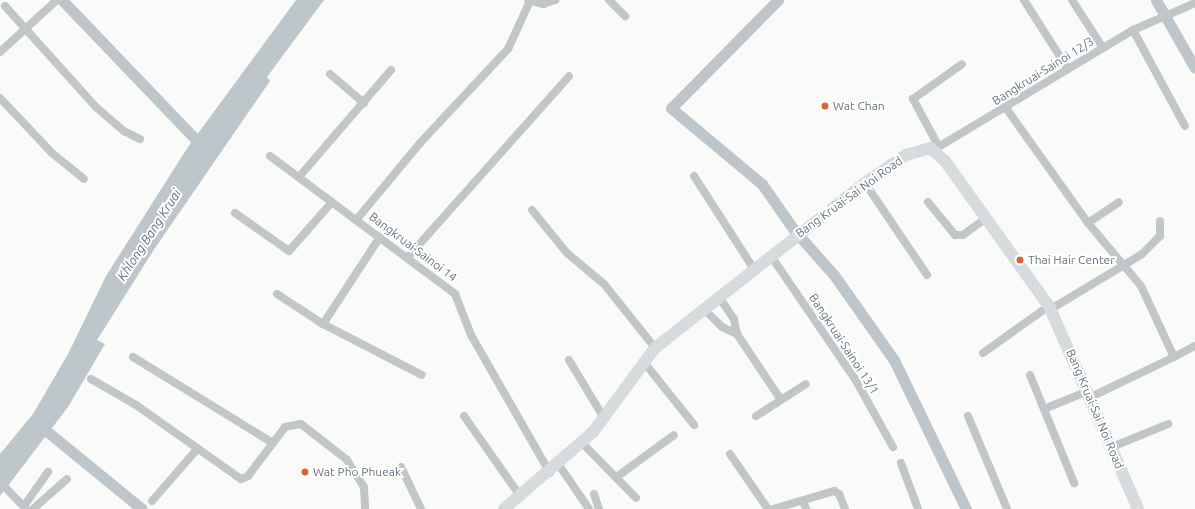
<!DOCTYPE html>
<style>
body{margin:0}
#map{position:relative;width:1195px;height:509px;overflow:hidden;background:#fafaf8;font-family:Ubuntu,sans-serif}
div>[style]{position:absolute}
.water>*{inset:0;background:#bdc6cb}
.canal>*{height:11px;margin:-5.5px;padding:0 5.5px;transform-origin:5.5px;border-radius:5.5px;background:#bdc6cb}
.street>*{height:8px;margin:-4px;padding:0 4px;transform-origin:4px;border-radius:4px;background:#c1c6c9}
.secondary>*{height:12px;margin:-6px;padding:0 6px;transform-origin:6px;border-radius:6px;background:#d6dbde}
.dots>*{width:11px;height:11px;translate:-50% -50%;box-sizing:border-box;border:2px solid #fff;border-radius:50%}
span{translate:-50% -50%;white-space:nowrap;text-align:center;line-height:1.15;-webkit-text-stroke:4px #fff;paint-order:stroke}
.street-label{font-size:12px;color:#667581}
.poi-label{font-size:12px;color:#667581}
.left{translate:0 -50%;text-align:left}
.water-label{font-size:13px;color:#61737b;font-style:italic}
</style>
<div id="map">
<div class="water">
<div style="clip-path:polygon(296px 0,324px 0,267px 77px,270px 81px,155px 248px,97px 340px,105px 344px,68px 407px,0 496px,0 454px,33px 414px,68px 354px,106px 276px,188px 147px)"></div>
</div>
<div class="canal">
<div style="left:62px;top:0;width:205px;rotate:46.2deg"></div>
<div style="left:778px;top:0;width:152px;rotate:134.7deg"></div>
<div style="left:671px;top:108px;width:119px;rotate:39.9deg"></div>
<div style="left:762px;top:184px;width:56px;rotate:55.2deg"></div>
<div style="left:794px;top:230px;width:60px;rotate:48.4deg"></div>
<div style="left:834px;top:275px;width:104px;rotate:54.8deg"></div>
<div style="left:894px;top:360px;width:165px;rotate:64.2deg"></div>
<div style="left:1156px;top:0;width:78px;rotate:60.2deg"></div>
<div style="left:38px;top:424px;width:134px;rotate:39.3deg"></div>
</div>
<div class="street">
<div style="left:528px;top:0;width:16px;rotate:15deg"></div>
<div style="left:543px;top:4px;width:13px;rotate:-18deg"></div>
<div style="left:609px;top:0;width:23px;rotate:45deg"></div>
<div style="left:1024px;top:0;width:82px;rotate:57.5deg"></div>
<div style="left:1072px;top:0;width:57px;rotate:57.1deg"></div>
<div style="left:5px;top:6px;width:136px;rotate:48deg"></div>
<div style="left:96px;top:107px;width:37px;rotate:41deg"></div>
<div style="left:124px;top:131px;width:18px;rotate:27deg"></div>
<div style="left:1133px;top:30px;width:109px;rotate:61.6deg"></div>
<div style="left:0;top:52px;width:77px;rotate:-42.4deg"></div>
<div style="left:330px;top:74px;width:45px;rotate:40.5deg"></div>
<div style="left:0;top:98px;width:76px;rotate:46.6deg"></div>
<div style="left:52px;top:153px;width:41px;rotate:39.1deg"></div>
<div style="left:1006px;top:108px;width:141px;rotate:54.5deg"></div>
<div style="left:1088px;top:223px;width:82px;rotate:49.9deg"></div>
<div style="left:1141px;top:286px;width:78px;rotate:65.1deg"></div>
<div style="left:1174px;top:357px;width:92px;rotate:154.3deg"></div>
<div style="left:939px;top:147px;width:55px;rotate:-118.4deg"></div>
<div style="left:913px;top:99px;width:60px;rotate:-35.5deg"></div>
<div style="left:935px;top:149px;width:231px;rotate:-31deg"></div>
<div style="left:1133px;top:30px;width:68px;rotate:-23.5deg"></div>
<div style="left:270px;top:156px;width:231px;rotate:36.7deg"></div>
<div style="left:455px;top:294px;width:44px;rotate:68.7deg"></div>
<div style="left:471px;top:335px;width:159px;rotate:60.2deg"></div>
<div style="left:694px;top:176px;width:111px;rotate:57.2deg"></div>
<div style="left:299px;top:177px;width:141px;rotate:-49.3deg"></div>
<div style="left:865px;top:183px;width:111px;rotate:56deg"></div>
<div style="left:928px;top:202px;width:43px;rotate:50.7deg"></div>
<div style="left:955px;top:235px;width:8px"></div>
<div style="left:963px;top:235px;width:27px;rotate:-36deg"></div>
<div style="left:532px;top:210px;width:55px;rotate:50.9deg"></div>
<div style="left:567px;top:253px;width:48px;rotate:40deg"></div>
<div style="left:604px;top:284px;width:82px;rotate:51.4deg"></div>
<div style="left:235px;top:213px;width:66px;rotate:35.1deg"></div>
<div style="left:289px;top:251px;width:65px;rotate:-48.7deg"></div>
<div style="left:357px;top:219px;width:99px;rotate:-50.3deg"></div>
<div style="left:420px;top:143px;width:129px;rotate:-46.9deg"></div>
<div style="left:508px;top:49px;width:53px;rotate:-65.4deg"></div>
<div style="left:1088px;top:223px;width:37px;rotate:-34deg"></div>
<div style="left:771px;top:256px;width:149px;rotate:55.7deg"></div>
<div style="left:855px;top:379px;width:78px;rotate:60.8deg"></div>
<div style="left:408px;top:257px;width:242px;rotate:-48.3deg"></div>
<div style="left:277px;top:294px;width:55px;rotate:33.1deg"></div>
<div style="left:323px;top:324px;width:111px;rotate:27.3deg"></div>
<div style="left:719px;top:297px;width:27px;rotate:56deg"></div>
<div style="left:734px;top:319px;width:15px;rotate:79deg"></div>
<div style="left:737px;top:334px;width:79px;rotate:56.3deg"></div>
<div style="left:704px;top:309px;width:25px;rotate:45deg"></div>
<div style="left:722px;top:327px;width:17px;rotate:25deg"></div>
<div style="left:1051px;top:309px;width:106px;rotate:-31.1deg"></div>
<div style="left:1142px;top:254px;width:25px;rotate:-45deg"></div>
<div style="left:1160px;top:236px;width:15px;rotate:-90deg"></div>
<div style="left:323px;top:324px;width:104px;rotate:-56.8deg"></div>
<div style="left:983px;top:353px;width:81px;rotate:-35.5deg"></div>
<div style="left:133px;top:357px;width:164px;rotate:31.6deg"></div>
<div style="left:1174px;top:357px;width:24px;rotate:-28deg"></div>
<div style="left:569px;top:360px;width:68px;rotate:58.9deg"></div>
<div style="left:643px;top:361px;width:82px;rotate:51.4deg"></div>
<div style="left:1030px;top:375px;width:117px;rotate:67.8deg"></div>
<div style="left:91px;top:379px;width:52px;rotate:30deg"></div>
<div style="left:136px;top:405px;width:128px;rotate:35.2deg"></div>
<div style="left:241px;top:479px;width:8px;rotate:-23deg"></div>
<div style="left:248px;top:476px;width:61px;rotate:-52.9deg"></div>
<div style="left:285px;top:427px;width:16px;rotate:-11deg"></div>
<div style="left:301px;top:424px;width:58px;rotate:38deg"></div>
<div style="left:347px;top:460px;width:32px;rotate:58deg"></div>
<div style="left:364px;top:487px;width:22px;rotate:87deg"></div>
<div style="left:1044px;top:409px;width:48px;rotate:-22.2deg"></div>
<div style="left:464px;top:416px;width:99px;rotate:54.9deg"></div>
<div style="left:756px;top:416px;width:59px;rotate:-32.6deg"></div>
<div style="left:968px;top:416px;width:101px;rotate:67.2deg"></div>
<div style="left:582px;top:443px;width:77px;rotate:45.5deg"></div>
<div style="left:1112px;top:447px;width:61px;rotate:-22.3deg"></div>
<div style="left:730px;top:454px;width:67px;rotate:55.4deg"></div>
<div style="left:901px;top:463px;width:49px;rotate:69.7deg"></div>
<div style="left:559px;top:465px;width:53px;rotate:55.7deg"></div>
<div style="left:401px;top:467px;width:47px;rotate:64.5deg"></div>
<div style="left:618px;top:476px;width:69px;rotate:-36.2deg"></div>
<div style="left:0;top:482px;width:37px;rotate:46deg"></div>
<div style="left:594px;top:494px;width:16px;rotate:72deg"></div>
<div style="left:152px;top:501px;width:70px;rotate:-49deg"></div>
<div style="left:803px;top:501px;width:9px;rotate:69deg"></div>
<div style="left:24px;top:506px;width:42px;rotate:-54.8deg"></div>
<div style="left:33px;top:509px;width:45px;rotate:-41.4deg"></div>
<div style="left:773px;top:509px;width:64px;rotate:-16.4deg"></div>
<div style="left:834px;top:491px;width:6px;rotate:31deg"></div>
<div style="left:839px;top:494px;width:16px;rotate:68deg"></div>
</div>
<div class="secondary">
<div style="left:504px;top:509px;width:118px;rotate:-40.9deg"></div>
<div style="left:593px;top:432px;width:104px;rotate:-53.6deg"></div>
<div style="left:655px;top:348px;width:267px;rotate:-38.2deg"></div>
<div style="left:865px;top:183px;width:50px;rotate:-34.3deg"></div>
<div style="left:906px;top:155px;width:25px;rotate:-16deg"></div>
<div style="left:930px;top:148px;width:20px;rotate:41deg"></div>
<div style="left:945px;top:161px;width:178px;rotate:54.4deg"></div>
<div style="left:1049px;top:306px;width:222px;rotate:66.3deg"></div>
</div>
<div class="dots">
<div style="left:825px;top:106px;background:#d96238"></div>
<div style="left:1020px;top:260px;background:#d96238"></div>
<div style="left:305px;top:472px;background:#d96238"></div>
</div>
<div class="street-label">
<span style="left:1043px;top:71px;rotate:-32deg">Bangkruai-Sainoi 12/3</span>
<span style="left:849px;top:197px;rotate:-36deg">Bang Kruai-Sai Noi Road</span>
<span style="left:413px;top:247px;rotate:37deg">Bangkruai-Sainoi 14</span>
<span style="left:844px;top:344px;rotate:57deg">Bangkruai-Sainoi 13/1</span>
<span style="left:1095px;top:409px;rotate:67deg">Bang Kruai-Sai Noi Road</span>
</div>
<div class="poi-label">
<span class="left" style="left:833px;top:106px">Wat Chan</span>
<span class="left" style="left:1028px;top:260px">Thai Hair Center</span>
<span class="left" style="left:313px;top:472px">Wat Pho Phueak</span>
</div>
<div class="water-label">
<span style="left:149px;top:235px;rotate:-57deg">Khlong Bang Kruai</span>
</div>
</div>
